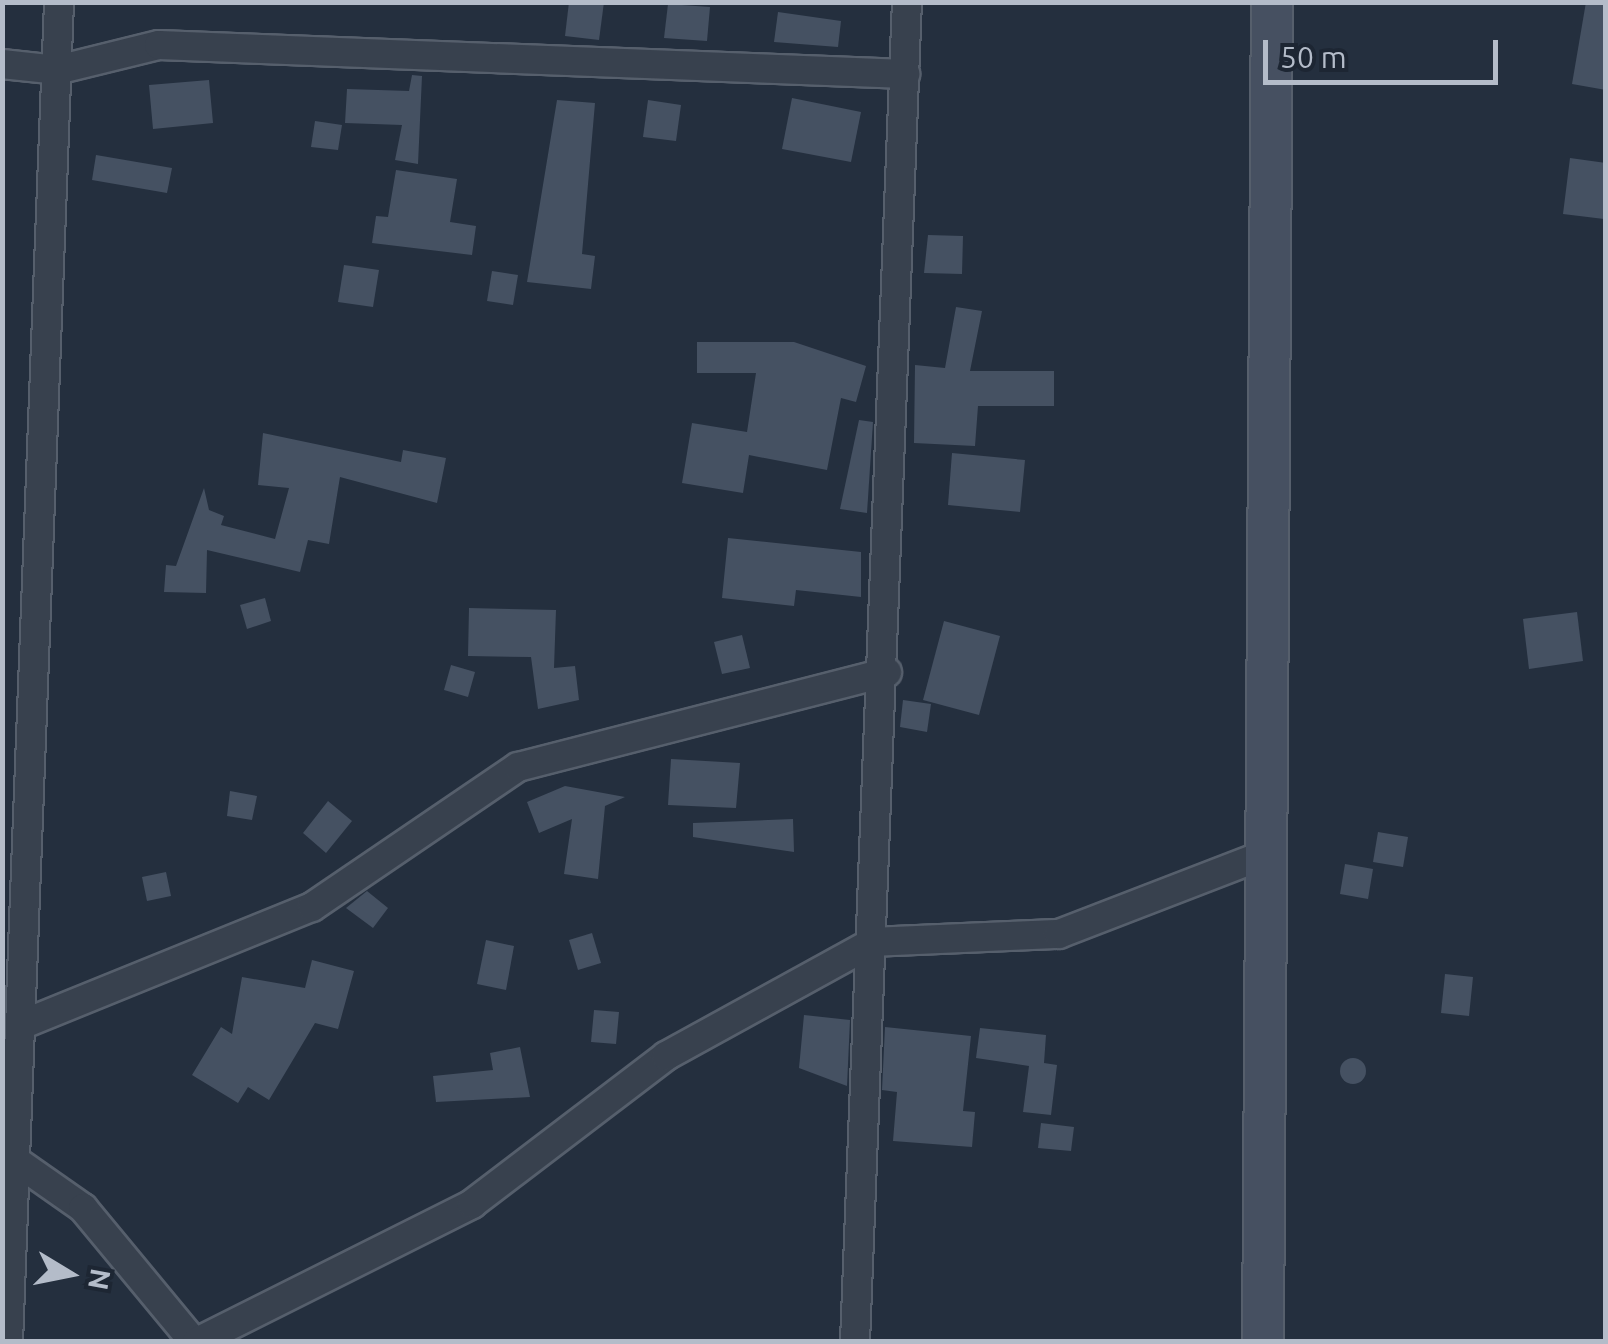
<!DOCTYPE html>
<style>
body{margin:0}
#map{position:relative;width:1608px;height:1344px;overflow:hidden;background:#242f3e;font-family:Ubuntu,sans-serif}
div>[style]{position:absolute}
.building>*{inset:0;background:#455162}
.round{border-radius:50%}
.roads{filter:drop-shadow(2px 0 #565f6c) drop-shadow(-2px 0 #565f6c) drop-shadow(0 2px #565f6c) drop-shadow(0 -2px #565f6c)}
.street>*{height:28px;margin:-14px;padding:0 14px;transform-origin:14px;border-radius:14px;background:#38414e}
.secondary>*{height:40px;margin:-20px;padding:0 20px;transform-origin:20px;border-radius:20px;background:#465061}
span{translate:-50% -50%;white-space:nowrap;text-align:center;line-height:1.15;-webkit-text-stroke:8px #1d2633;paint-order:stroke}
.frame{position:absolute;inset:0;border:5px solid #b4bcc9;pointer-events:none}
.north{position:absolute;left:20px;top:1224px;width:100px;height:100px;-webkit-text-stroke:8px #1d2633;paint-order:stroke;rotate:100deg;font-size:28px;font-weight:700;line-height:40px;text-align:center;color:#b4bcc9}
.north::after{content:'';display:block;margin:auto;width:35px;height:45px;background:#b4bcc9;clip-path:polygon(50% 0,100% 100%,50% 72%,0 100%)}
.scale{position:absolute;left:1263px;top:40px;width:235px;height:45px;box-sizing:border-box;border:5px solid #b4bcc9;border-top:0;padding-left:12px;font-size:30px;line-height:35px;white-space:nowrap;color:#b4bcc9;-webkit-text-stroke:8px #1d2633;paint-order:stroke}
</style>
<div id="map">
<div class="building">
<div style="clip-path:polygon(569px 2px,604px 2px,599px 40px,565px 36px)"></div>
<div style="clip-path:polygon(1586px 2px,1606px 2px,1606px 90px,1572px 84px)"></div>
<div style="clip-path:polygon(668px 4px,710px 7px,707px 41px,664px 38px)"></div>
<div style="clip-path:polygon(778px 12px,841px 21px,838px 47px,774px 42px)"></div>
<div style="clip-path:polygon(412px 75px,422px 76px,418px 164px,395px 160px,402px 125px,345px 123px,347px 89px,409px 91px)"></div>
<div style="clip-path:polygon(209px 80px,213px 123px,153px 129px,149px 85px)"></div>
<div style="clip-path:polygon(792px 98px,861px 112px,851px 162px,782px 149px)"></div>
<div style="clip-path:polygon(557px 100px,595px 103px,582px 254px,595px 256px,591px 289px,527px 282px)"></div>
<div style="clip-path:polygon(648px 100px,681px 105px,676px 141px,643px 137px)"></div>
<div style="clip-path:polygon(315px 121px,342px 125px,338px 150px,311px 147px)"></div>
<div style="clip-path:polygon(96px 155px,172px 168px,167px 193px,92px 180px)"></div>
<div style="clip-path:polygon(1570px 158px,1606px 163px,1604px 219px,1563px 214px)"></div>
<div style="clip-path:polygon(396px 170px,457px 179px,450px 222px,476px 226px,472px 255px,372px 243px,376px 216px,388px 217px)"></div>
<div style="clip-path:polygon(928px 235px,963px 236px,962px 274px,924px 273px)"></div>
<div style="clip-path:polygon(344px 265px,379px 270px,373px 307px,338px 302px)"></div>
<div style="clip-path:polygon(492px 271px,518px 275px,513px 305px,487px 301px)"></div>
<div style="clip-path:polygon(956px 307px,982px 311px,970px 371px,1054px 371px,1054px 406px,978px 406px,975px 446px,914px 443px,915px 365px,945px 368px)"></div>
<div style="clip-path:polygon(697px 342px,794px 342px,866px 366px,856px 402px,841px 398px,827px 470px,749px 455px,743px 493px,682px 483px,692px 423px,747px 432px,756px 373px,697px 373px)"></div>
<div style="clip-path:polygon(859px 420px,873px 422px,867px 513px,840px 509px)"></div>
<div style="clip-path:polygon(263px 433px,401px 462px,403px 450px,446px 458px,437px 503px,340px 477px,329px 544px,308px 540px,300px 572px,207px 550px,206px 593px,164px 592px,166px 565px,176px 566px,204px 488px,209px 510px,224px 516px,221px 525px,275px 539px,289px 488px,258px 485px)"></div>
<div style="clip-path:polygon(952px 453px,1025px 460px,1020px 512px,948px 505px)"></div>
<div style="clip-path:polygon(728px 538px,861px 552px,861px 597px,796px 590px,794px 606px,722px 598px)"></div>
<div style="clip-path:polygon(265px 598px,271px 621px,247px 629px,240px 605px)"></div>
<div style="clip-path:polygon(469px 608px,556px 610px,554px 668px,575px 666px,579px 700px,538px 709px,531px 657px,468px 656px)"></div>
<div style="clip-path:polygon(1577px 612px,1583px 661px,1529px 669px,1523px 619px)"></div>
<div style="clip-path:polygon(944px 621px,1000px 636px,979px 715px,923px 700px)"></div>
<div style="clip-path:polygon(742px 635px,750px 668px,722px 674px,714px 642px)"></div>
<div style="clip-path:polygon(451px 665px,475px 672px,468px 697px,444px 690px)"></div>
<div style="clip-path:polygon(903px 700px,931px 704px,927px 732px,900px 727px)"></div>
<div style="clip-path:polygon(671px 759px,740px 763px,736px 808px,668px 805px)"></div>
<div style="clip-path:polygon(565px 786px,625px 797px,605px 806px,598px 879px,564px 874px,572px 819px,539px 833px,527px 802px)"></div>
<div style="clip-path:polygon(230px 791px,257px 796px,252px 820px,227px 816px)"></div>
<div style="clip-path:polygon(328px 801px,352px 821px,326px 853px,303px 833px)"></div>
<div style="clip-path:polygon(793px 819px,794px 852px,693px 837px,693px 823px)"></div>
<div style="clip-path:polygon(1378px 832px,1408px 837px,1403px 867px,1373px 862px)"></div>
<div style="clip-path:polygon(1345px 864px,1373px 869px,1368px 899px,1340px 894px)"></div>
<div style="clip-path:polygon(166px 872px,171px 896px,147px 901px,142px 877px)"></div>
<div style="clip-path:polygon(367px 891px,388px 908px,373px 928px,346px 908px)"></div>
<div style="clip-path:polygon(592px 933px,601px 963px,578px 970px,569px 940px)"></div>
<div style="clip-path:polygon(486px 940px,514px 946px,506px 990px,477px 984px)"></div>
<div style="clip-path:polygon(312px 960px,354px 971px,338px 1029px,315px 1023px,269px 1100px,248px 1087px,238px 1103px,192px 1075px,221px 1027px,232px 1034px,242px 977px,305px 988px)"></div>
<div style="clip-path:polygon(1445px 974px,1473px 977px,1469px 1016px,1441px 1013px)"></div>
<div style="clip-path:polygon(594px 1010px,619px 1012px,616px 1044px,591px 1042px)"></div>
<div style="clip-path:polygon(804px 1015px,850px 1020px,847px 1086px,799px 1068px)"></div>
<div style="clip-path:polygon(885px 1027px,971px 1036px,963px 1111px,975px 1112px,972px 1147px,893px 1141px,897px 1092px,882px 1090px)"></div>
<div style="clip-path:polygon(980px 1028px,1046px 1035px,1044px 1063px,1057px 1065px,1051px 1115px,1023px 1112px,1029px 1066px,976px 1058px)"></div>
<div style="clip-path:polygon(520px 1047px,530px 1097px,436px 1102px,433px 1076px,493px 1070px,490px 1053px)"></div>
<div class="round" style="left:1340px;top:1058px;width:26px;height:26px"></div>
<div style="clip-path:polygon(1041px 1123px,1074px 1127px,1071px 1151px,1038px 1148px)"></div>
</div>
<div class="roads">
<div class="street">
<div style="left:2px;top:64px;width:55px;rotate:6.2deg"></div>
<div style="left:57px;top:70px;width:105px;rotate:-13.8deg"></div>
<div style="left:159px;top:45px;width:747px;rotate:2.23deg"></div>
<div style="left:21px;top:1025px;width:314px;rotate:-22.1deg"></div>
<div style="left:312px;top:907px;width:249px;rotate:-34.2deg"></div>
<div style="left:518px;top:767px;width:381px;rotate:-14.4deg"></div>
<div style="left:6px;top:1154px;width:94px;rotate:35deg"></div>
<div style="left:83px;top:1208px;width:174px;rotate:50.4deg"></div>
<div style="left:8px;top:1342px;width:1341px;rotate:-87.82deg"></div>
<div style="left:197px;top:1342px;width:308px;rotate:-26.6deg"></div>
<div style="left:472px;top:1204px;width:244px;rotate:-37.3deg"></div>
<div style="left:666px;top:1056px;width:236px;rotate:-28.8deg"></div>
<div style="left:873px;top:942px;width:186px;rotate:-2.5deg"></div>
<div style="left:1059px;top:934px;width:222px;rotate:-21.1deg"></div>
<div style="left:855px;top:1342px;width:1341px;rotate:-87.78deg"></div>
</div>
<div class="secondary">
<div style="left:1263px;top:1342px;width:1340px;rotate:-89.62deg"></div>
</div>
</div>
<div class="frame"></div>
<div class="north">N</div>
<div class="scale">50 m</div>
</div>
